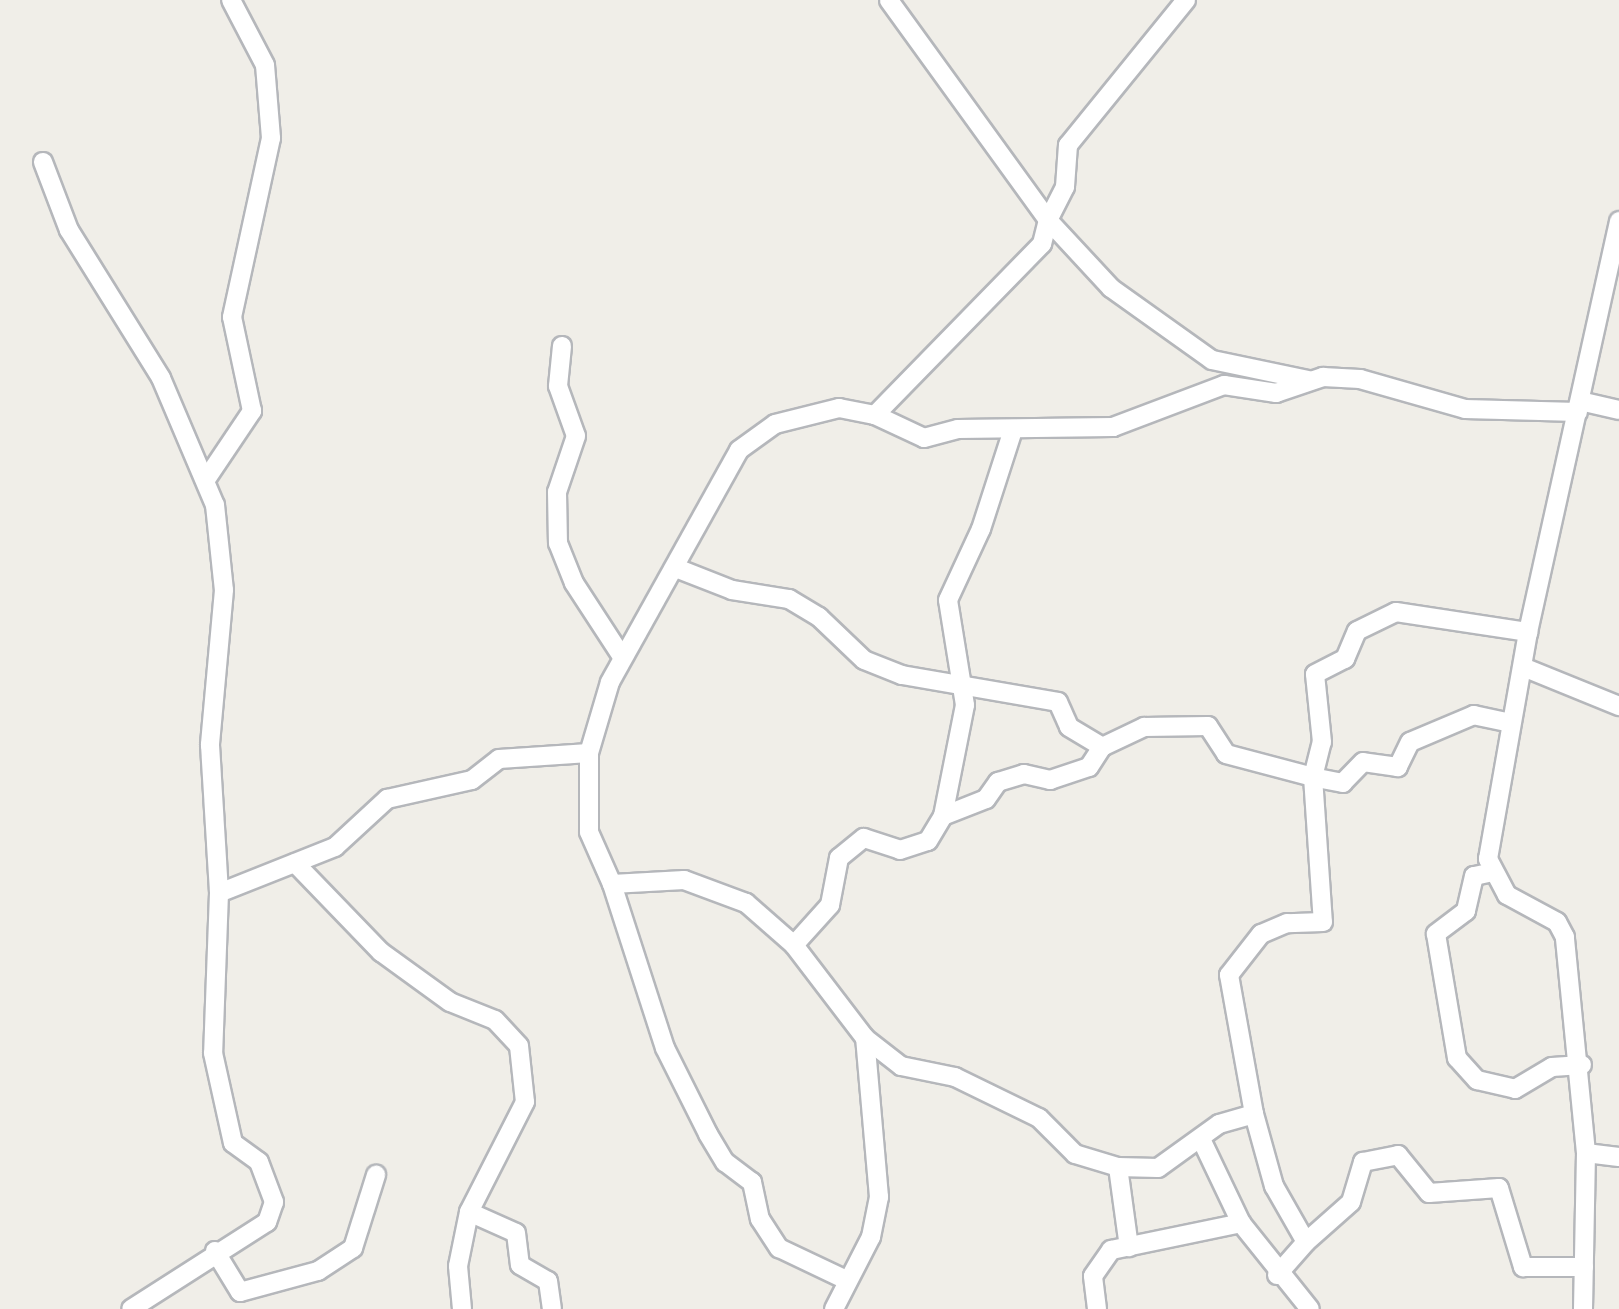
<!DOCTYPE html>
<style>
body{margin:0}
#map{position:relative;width:1619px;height:1309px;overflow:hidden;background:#f0eee8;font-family:Mulish,sans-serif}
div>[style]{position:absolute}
.roads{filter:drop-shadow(2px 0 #b5b7bb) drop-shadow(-2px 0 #b5b7bb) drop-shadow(0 2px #b5b7bb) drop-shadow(0 -2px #b5b7bb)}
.minor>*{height:18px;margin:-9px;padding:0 9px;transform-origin:9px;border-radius:9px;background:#fff}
span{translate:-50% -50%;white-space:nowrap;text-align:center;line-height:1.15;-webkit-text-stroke:8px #fff;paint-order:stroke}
</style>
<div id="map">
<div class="roads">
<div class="minor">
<div style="left:1186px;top:0;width:187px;rotate:129.1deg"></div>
<div style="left:1068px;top:145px;width:42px;rotate:94.1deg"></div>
<div style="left:1065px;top:187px;width:37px;rotate:117deg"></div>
<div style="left:1048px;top:220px;width:93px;rotate:47.2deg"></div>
<div style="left:1111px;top:288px;width:124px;rotate:35.5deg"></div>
<div style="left:1212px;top:360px;width:98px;rotate:11.8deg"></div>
<div style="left:43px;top:162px;width:73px;rotate:69.1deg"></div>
<div style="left:69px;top:230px;width:174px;rotate:58.1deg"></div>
<div style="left:161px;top:378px;width:138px;rotate:67deg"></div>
<div style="left:215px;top:505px;width:85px;rotate:84deg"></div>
<div style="left:224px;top:590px;width:156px;rotate:95.2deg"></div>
<div style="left:210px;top:745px;width:148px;rotate:86.5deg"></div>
<div style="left:219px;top:893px;width:160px;rotate:92.1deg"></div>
<div style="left:213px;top:1053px;width:92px;rotate:77.5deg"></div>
<div style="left:233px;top:1143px;width:32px;rotate:36deg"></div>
<div style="left:259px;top:1162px;width:43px;rotate:69.4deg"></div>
<div style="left:274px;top:1202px;width:21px;rotate:109deg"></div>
<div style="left:267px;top:1222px;width:161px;rotate:147.4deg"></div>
<div style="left:562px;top:346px;width:40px;rotate:95.7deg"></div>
<div style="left:558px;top:386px;width:53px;rotate:70.2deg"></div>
<div style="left:576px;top:436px;width:59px;rotate:108.7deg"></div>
<div style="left:557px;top:492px;width:51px;rotate:88.9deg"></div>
<div style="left:558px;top:543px;width:43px;rotate:68.2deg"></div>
<div style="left:574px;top:583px;width:86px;rotate:56.9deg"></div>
<div style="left:1580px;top:401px;width:40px;rotate:13deg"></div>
<div style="left:875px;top:415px;width:239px;rotate:-45.7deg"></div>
<div style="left:1042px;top:244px;width:25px;rotate:-76deg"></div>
<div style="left:1048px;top:220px;width:271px;rotate:-125.9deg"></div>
<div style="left:207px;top:478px;width:81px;rotate:-56.1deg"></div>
<div style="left:252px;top:411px;width:96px;rotate:-102deg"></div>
<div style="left:232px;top:317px;width:183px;rotate:-77.7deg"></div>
<div style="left:271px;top:138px;width:73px;rotate:-94.7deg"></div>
<div style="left:265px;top:65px;width:73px;rotate:-117.6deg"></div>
<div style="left:676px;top:568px;width:60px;rotate:21.4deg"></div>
<div style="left:732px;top:590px;width:58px;rotate:9deg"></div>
<div style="left:789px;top:599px;width:35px;rotate:31deg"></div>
<div style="left:819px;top:617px;width:62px;rotate:43.7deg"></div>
<div style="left:864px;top:660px;width:41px;rotate:21.5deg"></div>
<div style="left:902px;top:675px;width:158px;rotate:9.8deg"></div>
<div style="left:1058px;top:702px;width:27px;rotate:66deg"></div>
<div style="left:1069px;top:727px;width:39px;rotate:31deg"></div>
<div style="left:1523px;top:667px;width:104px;rotate:22.1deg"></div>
<div style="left:1511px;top:723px;width:38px;rotate:-168deg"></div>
<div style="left:1474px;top:715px;width:69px;rotate:157.1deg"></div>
<div style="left:1410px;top:742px;width:28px;rotate:116deg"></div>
<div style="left:1398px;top:767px;width:35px;rotate:-172deg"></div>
<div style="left:1363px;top:762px;width:29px;rotate:134deg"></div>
<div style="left:1343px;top:783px;width:31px;rotate:-169deg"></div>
<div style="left:1313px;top:777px;width:36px;rotate:-76deg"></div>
<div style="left:1322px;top:742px;width:68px;rotate:-95.9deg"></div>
<div style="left:1315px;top:674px;width:34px;rotate:-27deg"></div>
<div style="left:1345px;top:659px;width:30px;rotate:-67deg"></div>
<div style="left:1357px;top:631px;width:43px;rotate:-26deg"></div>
<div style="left:1396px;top:612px;width:134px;rotate:8.6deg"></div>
<div style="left:943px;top:816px;width:113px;rotate:-78.8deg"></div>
<div style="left:965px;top:705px;width:106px;rotate:-99.2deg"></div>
<div style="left:948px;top:600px;width:78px;rotate:-65.1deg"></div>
<div style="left:981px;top:529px;width:101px;rotate:-72.1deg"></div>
<div style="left:295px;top:863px;width:124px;rotate:46deg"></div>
<div style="left:381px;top:952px;width:85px;rotate:35.9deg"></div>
<div style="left:450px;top:1002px;width:48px;rotate:21.8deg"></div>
<div style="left:495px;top:1020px;width:35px;rotate:47deg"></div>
<div style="left:519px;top:1046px;width:56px;rotate:83.9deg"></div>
<div style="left:525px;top:1102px;width:123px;rotate:117deg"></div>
<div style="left:469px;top:1212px;width:55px;rotate:101.5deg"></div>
<div style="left:458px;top:1266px;width:43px;rotate:84.7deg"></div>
<div style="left:1493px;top:872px;width:19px;rotate:168deg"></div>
<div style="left:1474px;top:876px;width:36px;rotate:103deg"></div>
<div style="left:1466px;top:911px;width:38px;rotate:143deg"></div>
<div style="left:1436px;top:934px;width:126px;rotate:80.4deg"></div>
<div style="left:1457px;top:1058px;width:30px;rotate:48deg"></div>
<div style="left:1477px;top:1080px;width:39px;rotate:13deg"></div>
<div style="left:1515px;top:1089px;width:43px;rotate:-30.7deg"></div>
<div style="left:1552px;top:1067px;width:30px;rotate:-4deg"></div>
<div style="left:612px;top:884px;width:172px;rotate:72.1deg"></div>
<div style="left:665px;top:1048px;width:96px;rotate:63.4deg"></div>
<div style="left:708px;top:1134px;width:33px;rotate:59deg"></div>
<div style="left:725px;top:1162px;width:34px;rotate:37deg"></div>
<div style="left:752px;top:1182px;width:38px;rotate:78deg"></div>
<div style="left:760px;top:1219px;width:35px;rotate:57deg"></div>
<div style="left:779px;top:1248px;width:72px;rotate:25.5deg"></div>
<div style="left:219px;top:893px;width:125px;rotate:-21.6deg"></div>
<div style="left:335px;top:847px;width:71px;rotate:-42.7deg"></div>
<div style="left:387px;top:799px;width:87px;rotate:-12.6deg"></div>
<div style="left:472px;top:780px;width:34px;rotate:-38deg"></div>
<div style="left:499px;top:759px;width:90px;rotate:-3.8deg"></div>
<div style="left:794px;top:945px;width:54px;rotate:-48deg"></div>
<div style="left:830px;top:905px;width:48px;rotate:-79.2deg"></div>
<div style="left:839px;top:858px;width:32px;rotate:-39deg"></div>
<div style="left:864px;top:838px;width:38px;rotate:18deg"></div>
<div style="left:900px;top:850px;width:29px;rotate:-18deg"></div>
<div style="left:928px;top:841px;width:29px;rotate:-59deg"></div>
<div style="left:943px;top:816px;width:46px;rotate:-21.6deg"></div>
<div style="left:986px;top:799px;width:21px;rotate:-55deg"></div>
<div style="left:998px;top:782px;width:27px;rotate:-17deg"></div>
<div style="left:1024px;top:774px;width:27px;rotate:13deg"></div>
<div style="left:1050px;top:780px;width:41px;rotate:-18.4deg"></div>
<div style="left:1089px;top:767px;width:24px;rotate:-57deg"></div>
<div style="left:1102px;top:747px;width:47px;rotate:-25.5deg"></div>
<div style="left:1144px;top:727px;width:64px;rotate:-0.9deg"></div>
<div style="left:1208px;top:726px;width:33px;rotate:57deg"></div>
<div style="left:1226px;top:754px;width:90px;rotate:14.8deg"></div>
<div style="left:1313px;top:777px;width:145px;rotate:86.1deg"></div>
<div style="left:1323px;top:922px;width:36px;rotate:178deg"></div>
<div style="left:1287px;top:923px;width:28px;rotate:157deg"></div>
<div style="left:1261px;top:934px;width:52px;rotate:128deg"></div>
<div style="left:1229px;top:975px;width:141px;rotate:79.8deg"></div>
<div style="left:1254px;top:1114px;width:36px;rotate:164deg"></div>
<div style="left:1219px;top:1124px;width:75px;rotate:144.2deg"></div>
<div style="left:1158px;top:1168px;width:40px;rotate:-178.6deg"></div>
<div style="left:1118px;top:1167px;width:45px;rotate:-163.2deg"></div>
<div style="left:1075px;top:1154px;width:51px;rotate:-135deg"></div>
<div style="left:1039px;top:1118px;width:93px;rotate:-154deg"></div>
<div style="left:955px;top:1077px;width:55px;rotate:-168.5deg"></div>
<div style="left:901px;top:1066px;width:46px;rotate:-142.1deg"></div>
<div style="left:1254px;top:1114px;width:75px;rotate:74.5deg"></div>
<div style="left:1274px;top:1186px;width:64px;rotate:60.3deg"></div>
<div style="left:1306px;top:1242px;width:60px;rotate:-41.6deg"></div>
<div style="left:1351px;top:1202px;width:42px;rotate:-73.3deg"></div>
<div style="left:1363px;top:1162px;width:36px;rotate:-11deg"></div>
<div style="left:1398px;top:1155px;width:49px;rotate:50.8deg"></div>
<div style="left:1429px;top:1193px;width:70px;rotate:-4.1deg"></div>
<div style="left:1499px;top:1188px;width:83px;rotate:73.1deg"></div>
<div style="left:1523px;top:1267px;width:61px"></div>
<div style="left:1201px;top:1139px;width:93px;rotate:64.5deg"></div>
<div style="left:1241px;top:1223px;width:110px;rotate:51.3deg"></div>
<div style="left:1586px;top:1153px;width:33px;rotate:7deg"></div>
<div style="left:1118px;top:1167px;width:81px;rotate:82.2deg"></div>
<div style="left:469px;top:1212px;width:51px;rotate:24.1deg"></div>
<div style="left:516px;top:1233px;width:32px;rotate:83deg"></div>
<div style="left:520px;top:1265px;width:32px;rotate:30deg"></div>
<div style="left:548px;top:1281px;width:28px;rotate:82deg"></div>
<div style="left:215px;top:1251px;width:48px;rotate:58.6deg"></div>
<div style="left:240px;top:1292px;width:81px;rotate:-15.1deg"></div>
<div style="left:318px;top:1271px;width:42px;rotate:-33.3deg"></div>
<div style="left:353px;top:1248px;width:77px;rotate:-72.5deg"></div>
<div style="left:1277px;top:1275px;width:44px;rotate:-48.7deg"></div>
<div style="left:834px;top:1309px;width:81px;rotate:-62.8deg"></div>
<div style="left:871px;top:1237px;width:41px;rotate:-78.7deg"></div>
<div style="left:879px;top:1197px;width:160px;rotate:-95deg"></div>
<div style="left:865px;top:1038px;width:117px;rotate:-127.4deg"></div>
<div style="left:794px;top:945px;width:64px;rotate:-138.8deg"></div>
<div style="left:746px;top:903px;width:66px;rotate:-159.6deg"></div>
<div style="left:684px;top:880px;width:72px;rotate:176.8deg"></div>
<div style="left:612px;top:884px;width:57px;rotate:-113.9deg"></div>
<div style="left:589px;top:832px;width:79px;rotate:-90deg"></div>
<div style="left:589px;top:753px;width:74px;rotate:-73.5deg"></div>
<div style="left:610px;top:682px;width:265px;rotate:-60.9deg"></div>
<div style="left:739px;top:450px;width:44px;rotate:-35.8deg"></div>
<div style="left:775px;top:424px;width:66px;rotate:-14deg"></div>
<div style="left:839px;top:408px;width:37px;rotate:11deg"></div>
<div style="left:875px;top:415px;width:54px;rotate:25.1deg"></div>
<div style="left:924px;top:438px;width:35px;rotate:-15deg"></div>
<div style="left:958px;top:429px;width:155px;rotate:-0.7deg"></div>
<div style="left:1113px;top:427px;width:119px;rotate:-20.7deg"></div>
<div style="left:1224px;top:385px;width:53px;rotate:8.7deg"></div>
<div style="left:1276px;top:393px;width:50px;rotate:-18.8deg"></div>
<div style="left:1323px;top:377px;width:37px;rotate:3deg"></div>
<div style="left:1360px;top:379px;width:109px;rotate:15.9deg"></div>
<div style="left:1465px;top:409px;width:113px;rotate:1.5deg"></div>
<div style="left:1097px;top:1309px;width:33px;rotate:-97deg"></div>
<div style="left:1093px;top:1276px;width:32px;rotate:-55deg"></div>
<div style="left:1111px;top:1250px;width:133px;rotate:-11.7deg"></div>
<div style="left:1583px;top:1309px;width:156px;rotate:-88.9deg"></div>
<div style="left:1586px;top:1153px;width:217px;rotate:-95.6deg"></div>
<div style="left:1565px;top:937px;width:17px;rotate:-118deg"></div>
<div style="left:1557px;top:922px;width:57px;rotate:-151.6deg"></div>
<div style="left:1507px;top:895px;width:41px;rotate:-117.8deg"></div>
<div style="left:1488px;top:859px;width:230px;rotate:-80deg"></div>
<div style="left:1528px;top:632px;width:421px;rotate:-77.5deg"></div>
</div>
</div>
</div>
